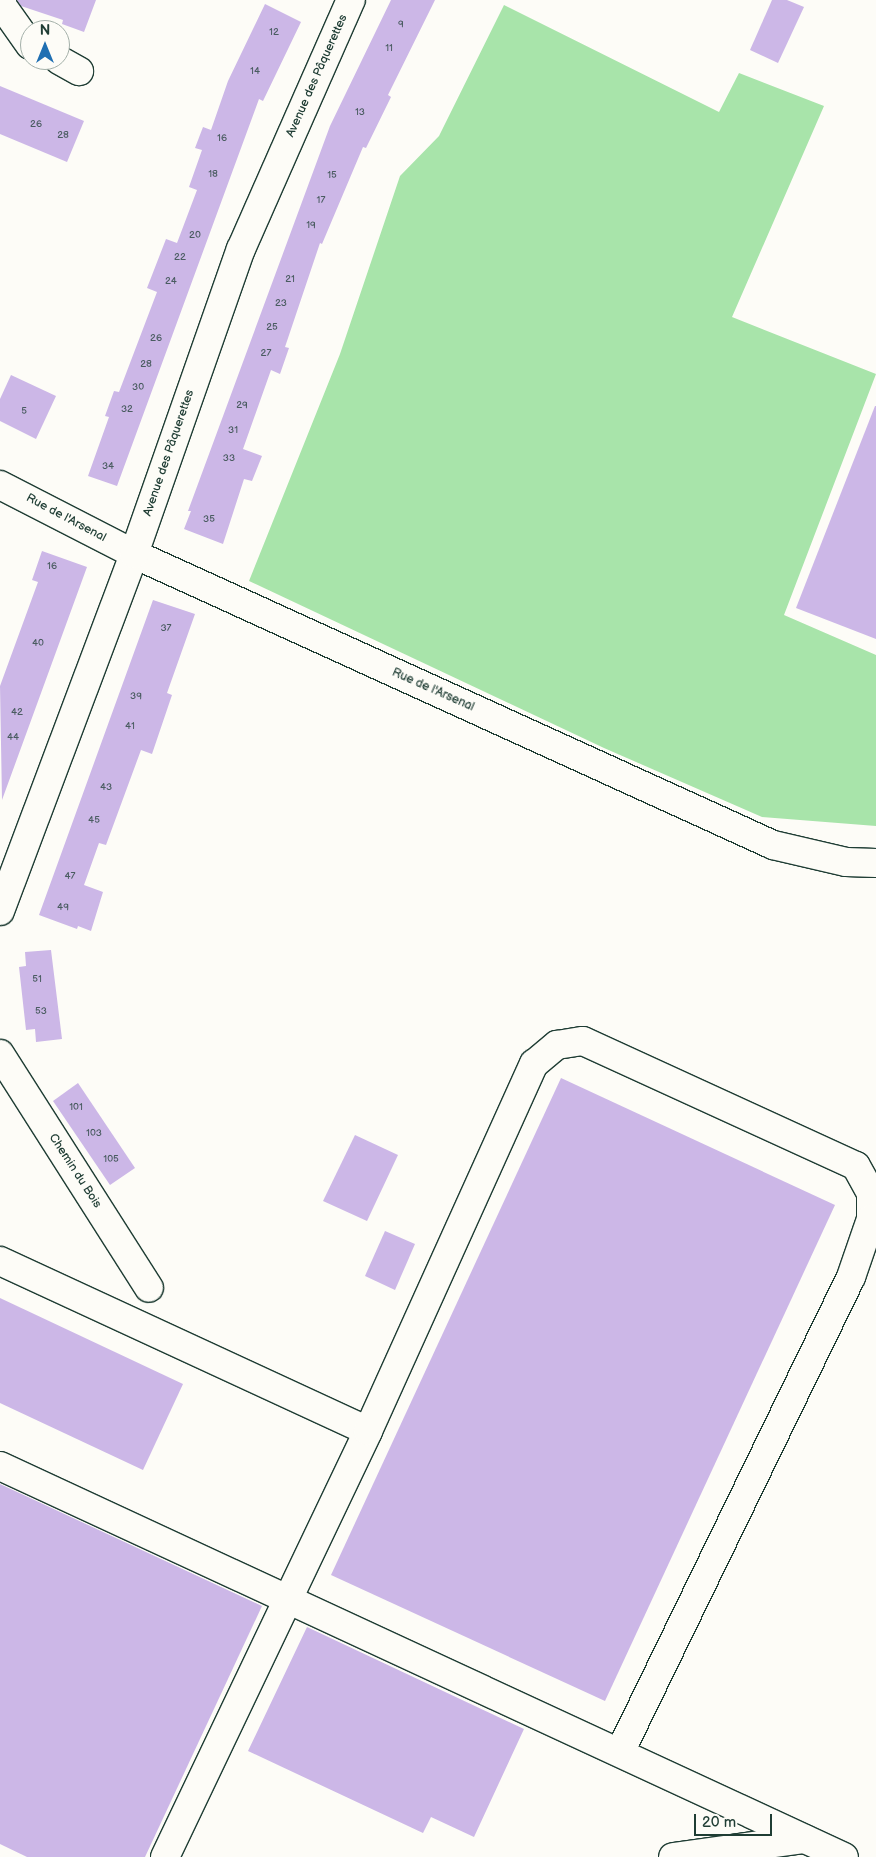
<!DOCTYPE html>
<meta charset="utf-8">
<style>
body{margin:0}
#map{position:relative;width:876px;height:1857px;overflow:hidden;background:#fdfcf7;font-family:"Balsamiq Sans",sans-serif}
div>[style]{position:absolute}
.green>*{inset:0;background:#a8e4aa}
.building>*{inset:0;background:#ccb7e7}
.roads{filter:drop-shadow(1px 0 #1f3d34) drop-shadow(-1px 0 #1f3d34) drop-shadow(0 1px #1f3d34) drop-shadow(0 -1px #1f3d34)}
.minor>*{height:28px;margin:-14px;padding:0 14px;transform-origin:14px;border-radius:14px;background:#fdfcf7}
span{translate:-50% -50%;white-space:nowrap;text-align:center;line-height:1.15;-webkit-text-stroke:4.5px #fdfcf7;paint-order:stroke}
.number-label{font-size:10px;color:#4a5c61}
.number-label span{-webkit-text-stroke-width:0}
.street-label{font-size:12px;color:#1f3d34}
.north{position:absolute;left:20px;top:20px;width:50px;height:50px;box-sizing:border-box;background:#fdfcf7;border:1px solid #a4b0a9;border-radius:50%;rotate:0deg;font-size:14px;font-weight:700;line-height:20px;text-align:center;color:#1f3d34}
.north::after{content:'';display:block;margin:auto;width:18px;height:22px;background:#1f6fb2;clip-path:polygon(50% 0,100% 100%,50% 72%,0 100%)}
.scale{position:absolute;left:694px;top:1814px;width:78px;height:22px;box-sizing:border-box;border:2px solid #1f3d34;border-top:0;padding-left:6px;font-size:15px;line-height:18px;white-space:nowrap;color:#1f3d34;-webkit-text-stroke:4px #fdfcf7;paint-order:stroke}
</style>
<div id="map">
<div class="green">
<div style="clip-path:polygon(504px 5px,719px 112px,739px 73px,824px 106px,732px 317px,876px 374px,784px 615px,876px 655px,876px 826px,762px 817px,604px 748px,249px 581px,340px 354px,400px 176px,439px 136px)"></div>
</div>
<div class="building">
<div style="clip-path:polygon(17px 0,96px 0,84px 32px,62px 24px,63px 20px,21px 6px)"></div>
<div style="clip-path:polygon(391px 0,435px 0,388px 95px,391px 97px,366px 148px,363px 147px,322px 244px,320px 243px,285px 347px,289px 348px,280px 374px,271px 370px,243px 449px,262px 456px,252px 481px,244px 479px,223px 544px,184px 529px,191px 511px,188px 511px,330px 126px)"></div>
<div style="clip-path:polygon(772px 0,787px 0,804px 7px,778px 63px,750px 50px)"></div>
<div style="clip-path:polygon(265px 4px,301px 22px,263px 101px,259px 99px,117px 486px,88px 476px,109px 417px,105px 416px,114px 391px,119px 392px,157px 292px,147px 288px,166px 239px,177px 243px,197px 190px,189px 187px,202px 150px,195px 148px,203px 127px,211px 130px,228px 81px)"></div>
<div style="clip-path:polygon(0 86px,84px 121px,67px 162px,0 134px)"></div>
<div style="clip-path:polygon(11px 375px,56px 396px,36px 439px,0 421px,0 399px)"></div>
<div style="clip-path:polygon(875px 406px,876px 406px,876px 639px,796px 608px)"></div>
<div style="clip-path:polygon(42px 551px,87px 567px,2px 800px,0 686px,38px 582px,32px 580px)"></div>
<div style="clip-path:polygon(153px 600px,195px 614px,167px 693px,172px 695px,152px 754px,141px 750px,106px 845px,99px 843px,84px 885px,103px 892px,91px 931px,78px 926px,77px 929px,39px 915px)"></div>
<div style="clip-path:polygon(51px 950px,62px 1039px,36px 1042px,35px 1029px,26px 1030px,19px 967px,26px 966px,25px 952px)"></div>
<div style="clip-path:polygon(561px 1078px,835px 1205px,605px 1701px,331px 1575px)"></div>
<div style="clip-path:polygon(78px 1083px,135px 1168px,110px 1185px,53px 1101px)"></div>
<div style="clip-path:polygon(355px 1135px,398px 1155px,367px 1221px,323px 1201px)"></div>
<div style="clip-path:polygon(385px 1231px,415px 1244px,395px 1290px,365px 1276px)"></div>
<div style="clip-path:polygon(0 1298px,183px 1384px,143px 1470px,0 1403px)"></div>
<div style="clip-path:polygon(0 1484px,262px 1606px,145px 1857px,27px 1857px,0 1844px)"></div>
<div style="clip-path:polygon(307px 1627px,524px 1729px,474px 1837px,431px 1817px,423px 1833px,248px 1751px)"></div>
</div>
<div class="roads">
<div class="minor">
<div style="left:2px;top:0;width:4px;rotate:104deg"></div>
<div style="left:1px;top:4px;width:50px;rotate:54.7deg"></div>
<div style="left:59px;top:60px;width:23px;rotate:29deg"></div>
<div style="left:0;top:485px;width:151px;rotate:27.2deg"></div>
<div style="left:134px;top:554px;width:702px;rotate:24.48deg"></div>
<div style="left:773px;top:845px;width:75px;rotate:13.1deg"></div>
<div style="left:846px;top:862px;width:30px;rotate:2deg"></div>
<div style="left:0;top:911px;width:381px;rotate:-69.4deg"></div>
<div style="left:134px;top:554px;width:323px;rotate:-70.7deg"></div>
<div style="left:241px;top:249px;width:272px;rotate:-66.2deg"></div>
<div style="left:0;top:1054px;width:277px;rotate:57.5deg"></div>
<div style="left:0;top:1261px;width:405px;rotate:24.8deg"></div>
<div style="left:0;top:1466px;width:930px;rotate:24.86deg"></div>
<div style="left:165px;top:1857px;width:472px;rotate:-64.5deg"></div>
<div style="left:368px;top:1431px;width:403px;rotate:-65.7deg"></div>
<div style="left:534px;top:1064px;width:30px;rotate:-40deg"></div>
<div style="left:557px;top:1045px;width:26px;rotate:-9deg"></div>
<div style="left:583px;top:1041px;width:300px;rotate:24.6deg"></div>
<div style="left:856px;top:1166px;width:31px;rotate:61deg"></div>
<div style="left:871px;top:1193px;width:26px;rotate:90deg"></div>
<div style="left:871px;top:1219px;width:61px;rotate:109deg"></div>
<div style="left:851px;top:1277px;width:528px;rotate:115.93deg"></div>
<div style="left:673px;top:1857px;width:133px;rotate:-7.8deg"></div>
</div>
</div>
<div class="number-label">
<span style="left:401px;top:25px">9</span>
<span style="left:274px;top:33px">12</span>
<span style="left:389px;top:49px">11</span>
<span style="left:255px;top:72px">14</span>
<span style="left:360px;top:113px">13</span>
<span style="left:36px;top:125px">26</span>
<span style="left:63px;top:136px">28</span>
<span style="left:222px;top:139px">16</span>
<span style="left:213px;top:175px">18</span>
<span style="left:332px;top:176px">15</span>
<span style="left:321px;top:201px">17</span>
<span style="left:311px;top:226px">19</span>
<span style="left:195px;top:236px">20</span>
<span style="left:180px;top:258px">22</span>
<span style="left:290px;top:280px">21</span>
<span style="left:171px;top:282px">24</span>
<span style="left:281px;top:304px">23</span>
<span style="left:272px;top:328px">25</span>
<span style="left:156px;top:339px">26</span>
<span style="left:266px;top:354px">27</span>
<span style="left:146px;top:365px">28</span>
<span style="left:138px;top:388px">30</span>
<span style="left:242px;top:406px">29</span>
<span style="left:127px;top:410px">32</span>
<span style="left:24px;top:412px">5</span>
<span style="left:233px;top:431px">31</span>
<span style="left:229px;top:459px">33</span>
<span style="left:108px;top:467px">34</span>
<span style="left:209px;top:520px">35</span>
<span style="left:52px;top:567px">16</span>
<span style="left:166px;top:629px">37</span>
<span style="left:38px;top:644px">40</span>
<span style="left:136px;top:697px">39</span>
<span style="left:17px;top:713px">42</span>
<span style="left:130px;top:727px">41</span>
<span style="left:13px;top:738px">44</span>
<span style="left:106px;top:788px">43</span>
<span style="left:94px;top:821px">45</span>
<span style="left:70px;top:877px">47</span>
<span style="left:63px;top:908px">49</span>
<span style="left:37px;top:980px">51</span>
<span style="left:41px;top:1012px">53</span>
<span style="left:76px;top:1108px">101</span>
<span style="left:94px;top:1134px">103</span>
<span style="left:111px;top:1160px">105</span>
</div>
<div class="street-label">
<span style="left:317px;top:76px;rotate:-66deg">Avenue des Pâquerettes</span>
<span style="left:169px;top:453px;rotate:-71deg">Avenue des Pâquerettes</span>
<span style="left:66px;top:518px;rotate:28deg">Rue de l'Arsenal</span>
<span style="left:433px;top:690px;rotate:24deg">Rue de l'Arsenal</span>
<span style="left:75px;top:1171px;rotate:57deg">Chemin du Bois</span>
</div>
<div class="north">N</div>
<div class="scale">20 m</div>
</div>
